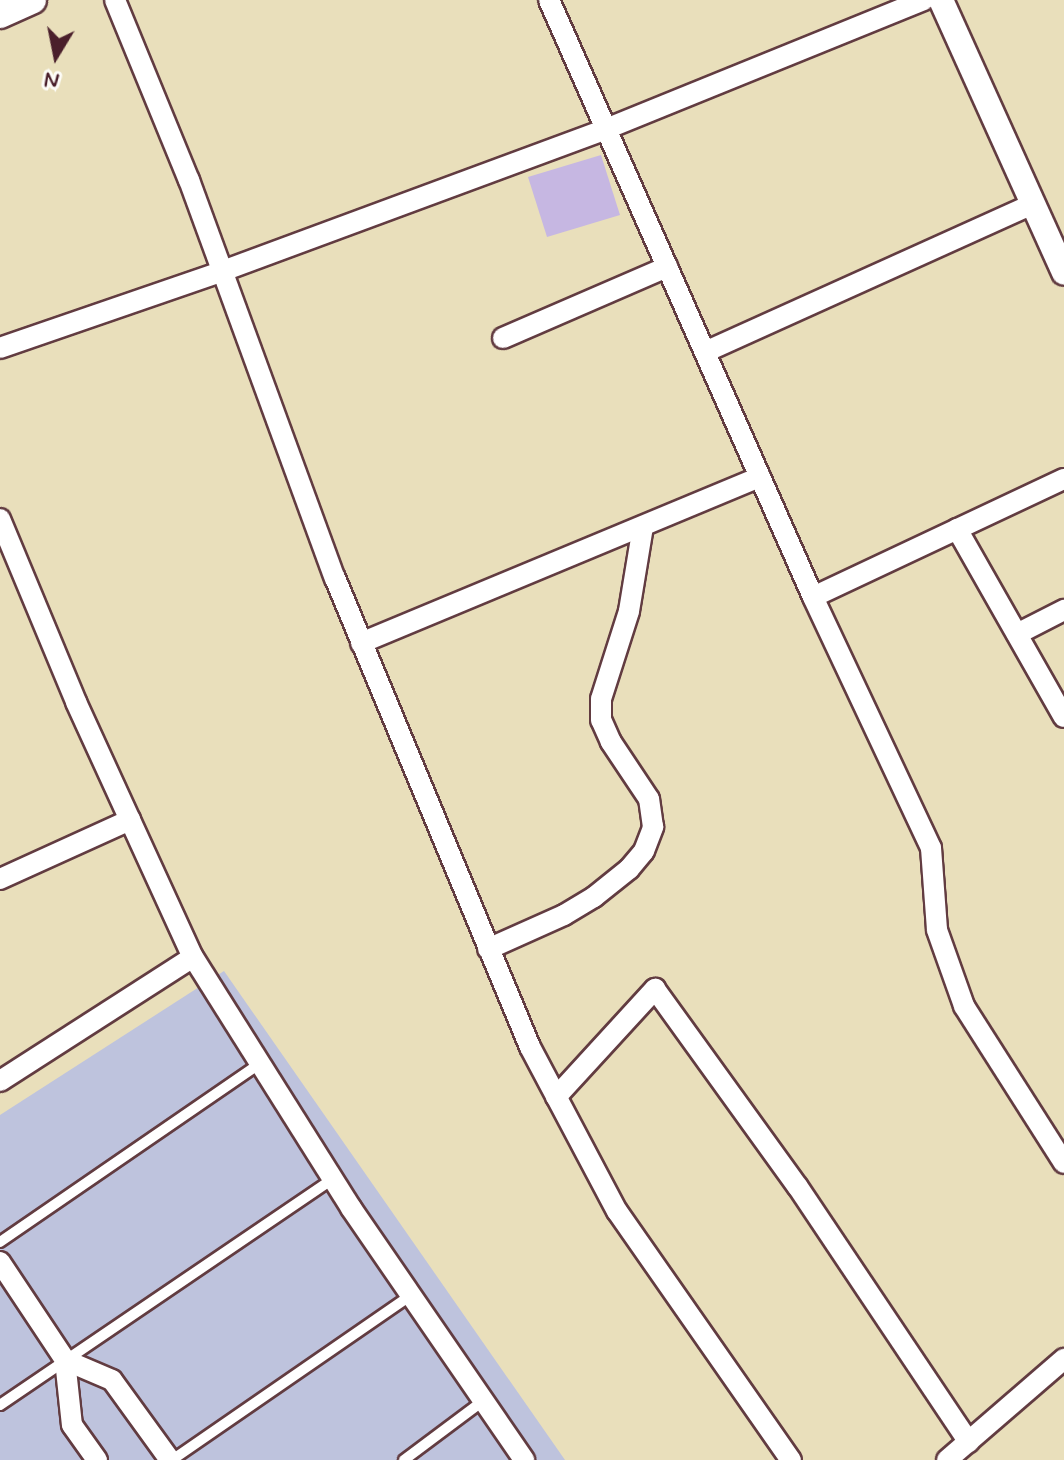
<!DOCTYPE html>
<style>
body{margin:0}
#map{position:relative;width:1064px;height:1460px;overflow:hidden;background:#e9dfbb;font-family:Mynerve,sans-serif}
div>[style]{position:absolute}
.industrial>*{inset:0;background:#bec3dd}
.building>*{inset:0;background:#c6b7e2}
.roads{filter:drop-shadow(2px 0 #623c41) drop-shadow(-2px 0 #623c41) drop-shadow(0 2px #623c41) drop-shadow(0 -2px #623c41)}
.service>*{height:10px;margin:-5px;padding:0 5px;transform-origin:5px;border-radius:5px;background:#fff}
.minor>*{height:20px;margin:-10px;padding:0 10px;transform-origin:10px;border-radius:10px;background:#fff}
.tertiary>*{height:24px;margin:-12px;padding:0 12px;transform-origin:12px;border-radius:12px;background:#fff}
.secondary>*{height:28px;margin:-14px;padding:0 14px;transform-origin:14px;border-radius:14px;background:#fff}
span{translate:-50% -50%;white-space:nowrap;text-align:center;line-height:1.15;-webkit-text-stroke:6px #fdfcf7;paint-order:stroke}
.north{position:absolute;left:16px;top:16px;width:80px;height:80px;-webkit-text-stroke:6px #fdfcf7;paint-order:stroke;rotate:190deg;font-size:22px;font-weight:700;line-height:32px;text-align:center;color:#4a1f2b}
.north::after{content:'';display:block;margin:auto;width:28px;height:36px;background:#4a1f2b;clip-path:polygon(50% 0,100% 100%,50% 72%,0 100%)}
</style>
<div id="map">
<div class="industrial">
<div style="clip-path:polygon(224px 971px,565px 1460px,0 1460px,0 1115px)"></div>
</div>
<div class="building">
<div style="clip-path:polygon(601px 155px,620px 215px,547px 237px,528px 177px)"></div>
</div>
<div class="roads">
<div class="service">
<div style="left:0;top:1242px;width:316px;rotate:-34.5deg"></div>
<div style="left:0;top:1405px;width:402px;rotate:-34.2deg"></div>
<div style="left:172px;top:1460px;width:290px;rotate:-34.6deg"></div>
<div style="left:404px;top:1460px;width:99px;rotate:-36.8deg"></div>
</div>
<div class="minor">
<div style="left:115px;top:0;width:195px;rotate:67.7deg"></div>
<div style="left:189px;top:180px;width:424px;rotate:69.9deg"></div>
<div style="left:335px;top:578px;width:508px;rotate:67.42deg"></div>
<div style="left:530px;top:1047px;width:186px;rotate:62.1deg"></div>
<div style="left:617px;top:1211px;width:304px;rotate:55.1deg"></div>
<div style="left:549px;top:0;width:653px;rotate:66.14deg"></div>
<div style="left:813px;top:597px;width:277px;rotate:64.8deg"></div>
<div style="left:931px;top:848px;width:82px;rotate:85.8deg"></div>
<div style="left:937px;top:930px;width:81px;rotate:70.4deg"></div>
<div style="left:964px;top:1006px;width:186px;rotate:57.5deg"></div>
<div style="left:503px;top:338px;width:179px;rotate:-23.4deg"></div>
<div style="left:0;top:348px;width:236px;rotate:-19deg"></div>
<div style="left:223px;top:271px;width:408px;rotate:-20.3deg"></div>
<div style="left:606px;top:129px;width:343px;rotate:-22.1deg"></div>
<div style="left:705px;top:352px;width:360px;rotate:-24.3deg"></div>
<div style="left:0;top:519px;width:198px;rotate:67.4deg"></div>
<div style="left:76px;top:702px;width:281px;rotate:65.4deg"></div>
<div style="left:193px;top:957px;width:297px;rotate:57.8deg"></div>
<div style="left:351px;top:1208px;width:306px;rotate:55.5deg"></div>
<div style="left:957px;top:529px;width:216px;rotate:60.4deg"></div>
<div style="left:813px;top:597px;width:277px;rotate:-25.2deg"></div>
<div style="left:1017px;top:634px;width:53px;rotate:-27.1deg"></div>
<div style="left:361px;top:643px;width:432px;rotate:-22.6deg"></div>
<div style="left:0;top:879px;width:143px;rotate:-24.4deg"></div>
<div style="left:488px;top:949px;width:83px;rotate:-24.1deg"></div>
<div style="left:564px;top:915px;width:35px;rotate:-31deg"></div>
<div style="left:594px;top:897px;width:45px;rotate:-38.7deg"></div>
<div style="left:629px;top:869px;width:23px;rotate:-50deg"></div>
<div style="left:644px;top:851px;width:26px;rotate:-69deg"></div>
<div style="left:653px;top:827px;width:28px;rotate:-98deg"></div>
<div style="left:649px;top:799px;width:69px;rotate:-123.7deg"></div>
<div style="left:611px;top:742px;width:24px;rotate:-114deg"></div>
<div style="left:601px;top:720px;width:21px;rotate:-90deg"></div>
<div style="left:601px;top:699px;width:92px;rotate:-72.3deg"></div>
<div style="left:629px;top:611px;width:86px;rotate:-80.6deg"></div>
<div style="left:0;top:1081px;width:229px;rotate:-32.7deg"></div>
<div style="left:556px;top:1097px;width:147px;rotate:-47.5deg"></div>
<div style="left:655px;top:989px;width:244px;rotate:54.2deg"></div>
<div style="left:798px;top:1187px;width:307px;rotate:56.2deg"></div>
<div style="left:0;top:1262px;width:118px;rotate:56.4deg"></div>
<div style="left:65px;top:1360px;width:65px;rotate:83.9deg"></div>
<div style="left:72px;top:1425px;width:43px;rotate:54.5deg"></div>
<div style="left:65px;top:1360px;width:51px;rotate:23.1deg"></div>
<div style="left:112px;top:1380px;width:99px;rotate:54.1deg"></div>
<div style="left:947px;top:1460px;width:155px;rotate:-40.8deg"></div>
</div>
<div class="tertiary">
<div style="left:941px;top:0;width:299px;rotate:65.7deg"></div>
</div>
<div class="secondary">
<div style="left:0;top:14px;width:35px;rotate:-24deg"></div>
</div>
</div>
<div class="north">N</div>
</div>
